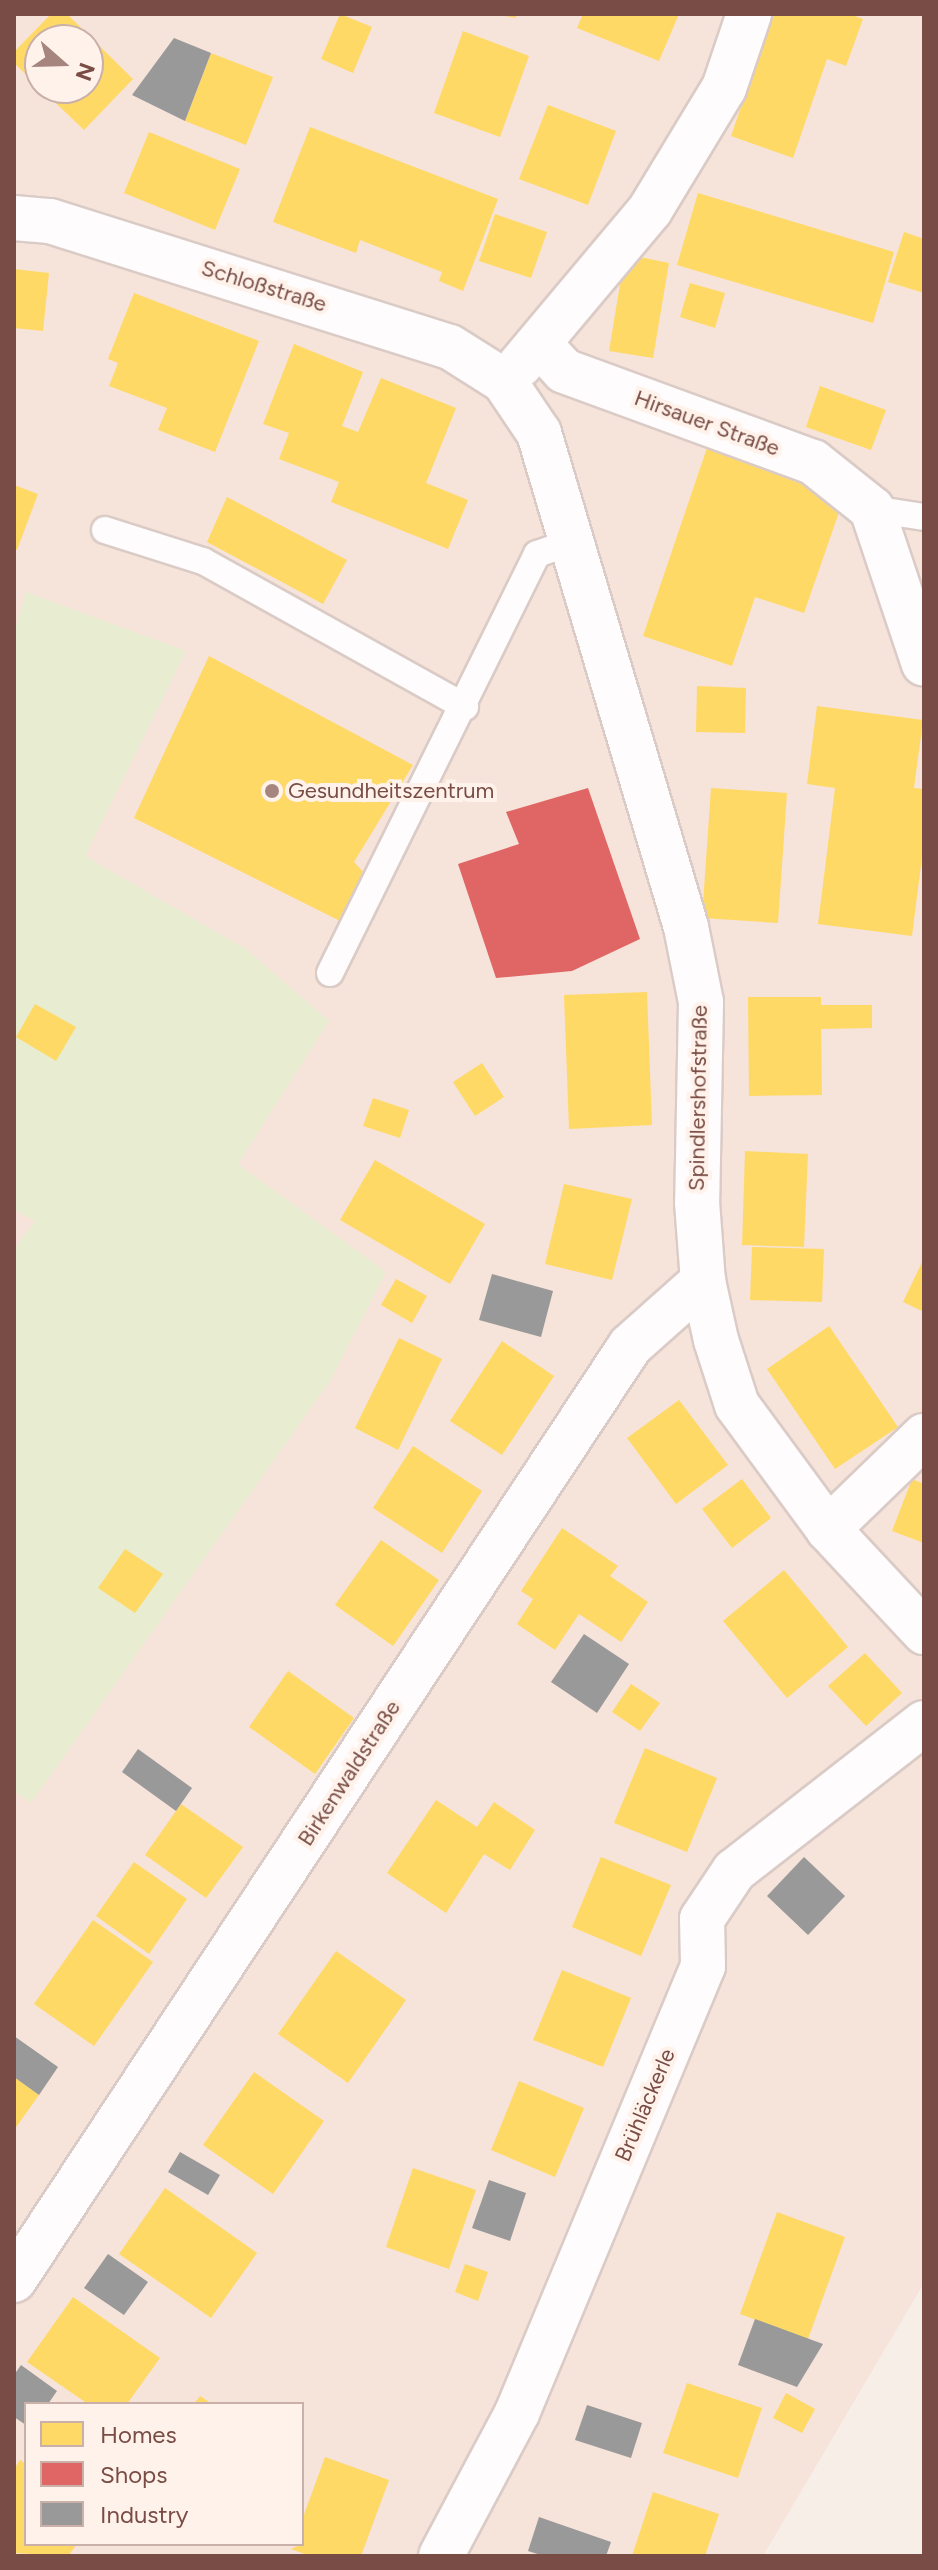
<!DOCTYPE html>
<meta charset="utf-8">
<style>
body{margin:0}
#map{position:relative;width:938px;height:2570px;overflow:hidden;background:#f8eee8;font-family:Figtree,sans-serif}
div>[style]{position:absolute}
.residential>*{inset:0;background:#f6e3d9}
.green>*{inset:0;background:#e8edd1}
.homes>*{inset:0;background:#ffd966}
.shops>*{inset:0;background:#e06666}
.industry>*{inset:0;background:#999}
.roads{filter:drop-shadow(2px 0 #dacbc6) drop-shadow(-2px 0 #dacbc6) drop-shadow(0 2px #dacbc6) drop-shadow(0 -2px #dacbc6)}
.lane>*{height:26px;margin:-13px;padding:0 13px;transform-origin:13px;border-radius:13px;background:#fefcfc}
.street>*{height:44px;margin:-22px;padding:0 22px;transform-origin:22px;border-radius:22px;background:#fefcfc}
.dots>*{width:22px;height:22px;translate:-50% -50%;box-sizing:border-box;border:4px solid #fff2ea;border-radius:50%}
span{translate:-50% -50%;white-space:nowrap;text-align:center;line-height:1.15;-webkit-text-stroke:8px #fff2ea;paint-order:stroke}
.street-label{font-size:22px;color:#794d45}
.poi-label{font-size:22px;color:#794d45}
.left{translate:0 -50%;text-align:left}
.frame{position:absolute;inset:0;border:16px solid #794d45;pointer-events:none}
.legend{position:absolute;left:24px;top:2402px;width:280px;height:144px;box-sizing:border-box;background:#fff2ea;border:2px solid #c9b0a8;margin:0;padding:10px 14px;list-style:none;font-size:24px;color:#794d45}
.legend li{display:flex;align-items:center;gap:16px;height:40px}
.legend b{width:40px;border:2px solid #c9b0a8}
.north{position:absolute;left:24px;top:24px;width:80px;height:80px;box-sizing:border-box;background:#fff2ea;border:2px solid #c9b0a8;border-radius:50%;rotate:110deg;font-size:22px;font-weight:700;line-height:32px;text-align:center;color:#794d45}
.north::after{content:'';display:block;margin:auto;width:28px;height:36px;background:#a5857e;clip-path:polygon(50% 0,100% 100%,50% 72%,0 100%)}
</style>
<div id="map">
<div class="residential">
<div style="clip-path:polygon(evenodd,14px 14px,924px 14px,924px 2283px,763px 2556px,14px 2556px,14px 14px,40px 40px,88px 40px,88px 88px,40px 88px,40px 40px,14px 14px,26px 2404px,302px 2404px,302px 2544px,26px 2544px,26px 2404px)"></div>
</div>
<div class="green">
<div style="clip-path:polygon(26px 592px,186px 651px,85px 856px,246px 949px,329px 1021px,238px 1164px,386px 1272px,330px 1381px,31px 1803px,14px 1791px,14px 1250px,35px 1221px,14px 1209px,14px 633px)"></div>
</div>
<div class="homes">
<div style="clip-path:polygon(51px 14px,67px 14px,133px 79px,84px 130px,40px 88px,88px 88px,88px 40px,40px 40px,40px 88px,14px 63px,14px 52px)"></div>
<div style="clip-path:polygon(340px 14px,372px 27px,353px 73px,321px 59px)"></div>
<div style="clip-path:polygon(494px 14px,516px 14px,516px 18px)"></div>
<div style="clip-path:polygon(583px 14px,679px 14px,659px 61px,577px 28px)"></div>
<div style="clip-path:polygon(773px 14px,849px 14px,863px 19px,846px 66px,827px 59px,793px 158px,731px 136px)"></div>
<div style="clip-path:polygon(463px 31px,529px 56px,500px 137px,434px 113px)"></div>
<div style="clip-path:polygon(211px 53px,273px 77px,246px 145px,185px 121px)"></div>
<div style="clip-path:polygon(548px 105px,616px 131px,588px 205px,519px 179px)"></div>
<div style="clip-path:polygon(310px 127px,498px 199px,463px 291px,439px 281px,442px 272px,360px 240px,356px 253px,273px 222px)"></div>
<div style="clip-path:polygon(149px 132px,240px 169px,215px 230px,124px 193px)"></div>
<div style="clip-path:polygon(698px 193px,894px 252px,873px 323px,677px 265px)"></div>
<div style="clip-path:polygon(495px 214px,547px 232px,531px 278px,479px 261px)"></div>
<div style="clip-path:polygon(904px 232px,924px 239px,924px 293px,888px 282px)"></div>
<div style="clip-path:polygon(625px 254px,669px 263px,653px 358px,609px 351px)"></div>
<div style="clip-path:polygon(14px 269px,49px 273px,43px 331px,14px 328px)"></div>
<div style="clip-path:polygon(690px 283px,725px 293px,715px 328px,680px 317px)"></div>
<div style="clip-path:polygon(134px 293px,259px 341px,215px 452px,158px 430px,167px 408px,109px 386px,118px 363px,108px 359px)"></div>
<div style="clip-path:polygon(294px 344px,363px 372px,342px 426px,358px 432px,381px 378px,456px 408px,426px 483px,468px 500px,448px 549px,331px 502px,339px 482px,279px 459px,289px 433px,263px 424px)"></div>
<div style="clip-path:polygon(820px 386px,886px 410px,871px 450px,806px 427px)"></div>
<div style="clip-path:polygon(707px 448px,845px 495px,804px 613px,755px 597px,732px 666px,643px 636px)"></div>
<div style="clip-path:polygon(14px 485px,38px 494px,17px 550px,14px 549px)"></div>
<div style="clip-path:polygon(227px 497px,347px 560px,323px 604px,207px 542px)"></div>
<div style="clip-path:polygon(209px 656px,413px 765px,354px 862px,367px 876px,344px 923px,134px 818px)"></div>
<div style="clip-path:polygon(697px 686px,746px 688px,745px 733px,696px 732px)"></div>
<div style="clip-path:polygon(817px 706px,923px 720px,914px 788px,924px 789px,924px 841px,912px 936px,818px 924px,835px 788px,807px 784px)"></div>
<div style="clip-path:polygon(711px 788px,787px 793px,778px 923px,702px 918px)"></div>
<div style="clip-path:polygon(647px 992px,652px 1125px,569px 1129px,564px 995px)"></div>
<div style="clip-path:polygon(748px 997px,821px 997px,821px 1005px,872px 1005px,872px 1028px,821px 1029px,822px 1095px,749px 1096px)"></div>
<div style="clip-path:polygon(35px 1004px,76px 1027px,56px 1061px,16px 1037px)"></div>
<div style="clip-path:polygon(482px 1063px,504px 1097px,475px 1116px,453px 1082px)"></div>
<div style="clip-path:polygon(373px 1098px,409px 1110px,400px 1138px,363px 1126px)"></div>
<div style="clip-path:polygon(745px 1151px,808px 1154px,804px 1247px,742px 1245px)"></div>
<div style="clip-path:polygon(375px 1160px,485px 1224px,450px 1284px,340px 1220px)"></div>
<div style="clip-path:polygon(564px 1184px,632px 1199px,612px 1280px,545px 1264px)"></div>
<div style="clip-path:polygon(752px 1247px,824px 1249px,822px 1302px,750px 1300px)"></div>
<div style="clip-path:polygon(924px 1258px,924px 1312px,903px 1302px)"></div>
<div style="clip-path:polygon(396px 1279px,427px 1296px,412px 1323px,381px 1305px)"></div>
<div style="clip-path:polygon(829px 1326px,898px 1427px,835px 1469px,767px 1369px)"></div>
<div style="clip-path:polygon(399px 1338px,442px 1359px,398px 1450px,355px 1428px)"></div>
<div style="clip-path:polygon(502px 1341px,554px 1376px,502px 1455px,450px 1421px)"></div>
<div style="clip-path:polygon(679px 1400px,728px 1465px,676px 1504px,627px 1438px)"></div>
<div style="clip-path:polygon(413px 1446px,482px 1491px,442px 1553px,373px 1508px)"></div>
<div style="clip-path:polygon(742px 1479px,771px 1518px,732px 1548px,702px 1509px)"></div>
<div style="clip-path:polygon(912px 1479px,924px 1484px,924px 1543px,892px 1531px)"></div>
<div style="clip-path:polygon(562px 1528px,618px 1566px,610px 1576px,648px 1602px,621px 1642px,579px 1614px,555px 1650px,517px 1624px,533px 1599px,521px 1591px)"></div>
<div style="clip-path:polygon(381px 1540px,439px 1580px,393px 1646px,335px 1605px)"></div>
<div style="clip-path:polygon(125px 1549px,163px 1574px,135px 1613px,98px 1588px)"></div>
<div style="clip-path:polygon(784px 1570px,848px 1647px,787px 1698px,723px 1621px)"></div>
<div style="clip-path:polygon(865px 1653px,902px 1693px,866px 1726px,828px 1686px)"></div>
<div style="clip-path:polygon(288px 1671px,354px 1718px,315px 1774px,249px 1727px)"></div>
<div style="clip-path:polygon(631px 1684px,660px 1703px,640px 1731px,612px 1712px)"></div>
<div style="clip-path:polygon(645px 1748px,717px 1778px,687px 1852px,614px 1823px)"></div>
<div style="clip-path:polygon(436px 1800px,477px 1827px,494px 1802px,535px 1830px,510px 1870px,484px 1854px,446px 1913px,387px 1873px)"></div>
<div style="clip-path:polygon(181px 1804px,243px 1847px,206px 1898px,145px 1855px)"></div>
<div style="clip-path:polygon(601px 1857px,671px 1885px,641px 1956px,572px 1927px)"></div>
<div style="clip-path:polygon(134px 1862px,187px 1899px,149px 1954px,96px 1916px)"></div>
<div style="clip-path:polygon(93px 1920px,153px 1962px,94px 2046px,34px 2004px)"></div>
<div style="clip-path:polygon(336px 1951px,406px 2000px,348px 2083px,278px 2034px)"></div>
<div style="clip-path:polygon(562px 1970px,631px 1998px,603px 2067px,533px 2040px)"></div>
<div style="clip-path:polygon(254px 2072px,324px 2121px,273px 2194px,203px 2145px)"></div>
<div style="clip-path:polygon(14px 2077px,39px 2095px,14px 2130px)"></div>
<div style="clip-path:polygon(519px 2081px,584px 2108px,555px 2177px,491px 2150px)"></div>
<div style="clip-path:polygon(413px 2168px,476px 2190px,449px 2269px,386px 2247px)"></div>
<div style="clip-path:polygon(165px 2188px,257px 2253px,211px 2318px,119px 2254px)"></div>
<div style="clip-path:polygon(777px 2212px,845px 2237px,808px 2339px,740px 2314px)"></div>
<div style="clip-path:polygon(465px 2264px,488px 2272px,478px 2301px,455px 2292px)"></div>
<div style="clip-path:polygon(73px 2297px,160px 2358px,127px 2404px,88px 2404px,27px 2362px)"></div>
<div style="clip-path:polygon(687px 2383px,762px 2408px,738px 2478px,663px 2453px)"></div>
<div style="clip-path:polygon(786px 2393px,815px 2409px,802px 2433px,773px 2418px)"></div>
<div style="clip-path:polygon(200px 2396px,212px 2404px,194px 2404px)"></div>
<div style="clip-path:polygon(325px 2457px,389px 2480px,361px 2556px,310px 2556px,291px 2549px,302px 2544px,302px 2520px)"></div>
<div style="clip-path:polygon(20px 2460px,26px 2464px,26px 2544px,77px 2544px,68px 2556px,14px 2553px,14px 2469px)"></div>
<div style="clip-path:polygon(653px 2492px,719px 2514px,705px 2556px,632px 2556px)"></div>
</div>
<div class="shops">
<div style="clip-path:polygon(588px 788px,640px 939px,572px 971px,496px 978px,458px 864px,519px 844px,506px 812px)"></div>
</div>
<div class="industry">
<div style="clip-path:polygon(174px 38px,211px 53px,185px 121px,132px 95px)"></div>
<div style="clip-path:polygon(492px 1274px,553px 1291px,541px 1337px,479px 1320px)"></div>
<div style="clip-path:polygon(584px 1634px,629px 1664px,597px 1713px,551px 1682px)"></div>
<div style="clip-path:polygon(138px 1749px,192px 1788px,176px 1811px,122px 1772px)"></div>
<div style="clip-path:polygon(804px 1857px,845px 1896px,808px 1935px,767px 1896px)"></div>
<div style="clip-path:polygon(14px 2036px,58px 2067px,39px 2095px,14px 2077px)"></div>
<div style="clip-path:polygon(180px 2152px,220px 2175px,208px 2195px,168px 2172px)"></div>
<div style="clip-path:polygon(489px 2180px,526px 2193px,510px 2241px,472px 2228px)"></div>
<div style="clip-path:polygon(108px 2254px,148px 2282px,124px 2315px,84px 2288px)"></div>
<div style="clip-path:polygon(755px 2319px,823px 2344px,797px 2387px,738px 2365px)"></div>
<div style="clip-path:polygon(21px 2365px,57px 2391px,48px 2404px,26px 2404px,26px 2425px,14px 2417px,14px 2375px)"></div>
<div style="clip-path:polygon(587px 2405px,642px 2423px,631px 2458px,575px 2440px)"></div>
<div style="clip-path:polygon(539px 2517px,611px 2542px,606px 2556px,544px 2556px,528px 2551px)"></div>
</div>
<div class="roads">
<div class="lane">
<div style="left:872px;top:509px;width:53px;rotate:8.7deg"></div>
<div style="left:105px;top:530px;width:103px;rotate:17.6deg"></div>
<div style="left:203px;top:561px;width:300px;rotate:29.1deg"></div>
<div style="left:330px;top:973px;width:467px;rotate:-63.7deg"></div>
<div style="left:537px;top:554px;width:37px;rotate:-19deg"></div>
</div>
<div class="street">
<div style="left:14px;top:218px;width:36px;rotate:5deg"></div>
<div style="left:50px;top:221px;width:419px;rotate:17.5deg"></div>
<div style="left:450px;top:347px;width:64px;rotate:32.2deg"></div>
<div style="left:504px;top:381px;width:63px;rotate:56.1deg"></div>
<div style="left:539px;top:433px;width:515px;rotate:73.43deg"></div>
<div style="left:686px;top:927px;width:76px;rotate:78.7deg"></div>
<div style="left:701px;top:1002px;width:200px;rotate:91.1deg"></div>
<div style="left:697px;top:1202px;width:79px;rotate:85.7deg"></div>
<div style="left:703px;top:1281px;width:60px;rotate:77.6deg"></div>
<div style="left:716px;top:1340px;width:68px;rotate:72.1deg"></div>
<div style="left:737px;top:1405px;width:154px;rotate:53.7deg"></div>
<div style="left:828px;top:1529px;width:141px;rotate:47deg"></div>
<div style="left:540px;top:345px;width:35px;rotate:47deg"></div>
<div style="left:564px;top:371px;width:265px;rotate:20.1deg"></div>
<div style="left:813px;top:462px;width:75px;rotate:38.5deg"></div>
<div style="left:872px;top:509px;width:163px;rotate:71.5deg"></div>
<div style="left:520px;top:365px;width:202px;rotate:-50deg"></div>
<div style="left:650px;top:210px;width:143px;rotate:-58.8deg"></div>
<div style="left:724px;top:88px;width:78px;rotate:-71.3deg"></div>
<div style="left:828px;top:1529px;width:134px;rotate:-44.1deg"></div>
<div style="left:14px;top:2280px;width:1119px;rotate:-56.59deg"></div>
<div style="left:630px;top:1346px;width:98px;rotate:-41.7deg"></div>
<div style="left:441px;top:2556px;width:162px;rotate:-62deg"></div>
<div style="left:517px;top:2413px;width:484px;rotate:-67.4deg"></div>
<div style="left:703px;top:1966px;width:47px;rotate:-91.2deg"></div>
<div style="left:702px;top:1919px;width:58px;rotate:-56.3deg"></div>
<div style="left:734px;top:1871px;width:241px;rotate:-37.9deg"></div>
</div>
</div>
<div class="dots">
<div style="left:272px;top:791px;background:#a5857e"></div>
</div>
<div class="street-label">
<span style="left:264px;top:286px;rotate:17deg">Schloßstraße</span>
<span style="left:707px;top:423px;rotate:20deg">Hirsauer Straße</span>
<span style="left:698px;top:1098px;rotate:-89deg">Spindlershofstraße</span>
<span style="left:349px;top:1773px;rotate:-57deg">Birkenwaldstraße</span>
<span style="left:645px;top:2105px;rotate:-67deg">Brühläckerle</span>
</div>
<div class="poi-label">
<span class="left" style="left:288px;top:791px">Gesundheitszentrum</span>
</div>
<div class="frame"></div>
<ul class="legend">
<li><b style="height:22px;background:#ffd966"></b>Homes</li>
<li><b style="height:22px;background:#e06666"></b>Shops</li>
<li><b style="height:22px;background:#999"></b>Industry</li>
</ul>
<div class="north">N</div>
</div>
